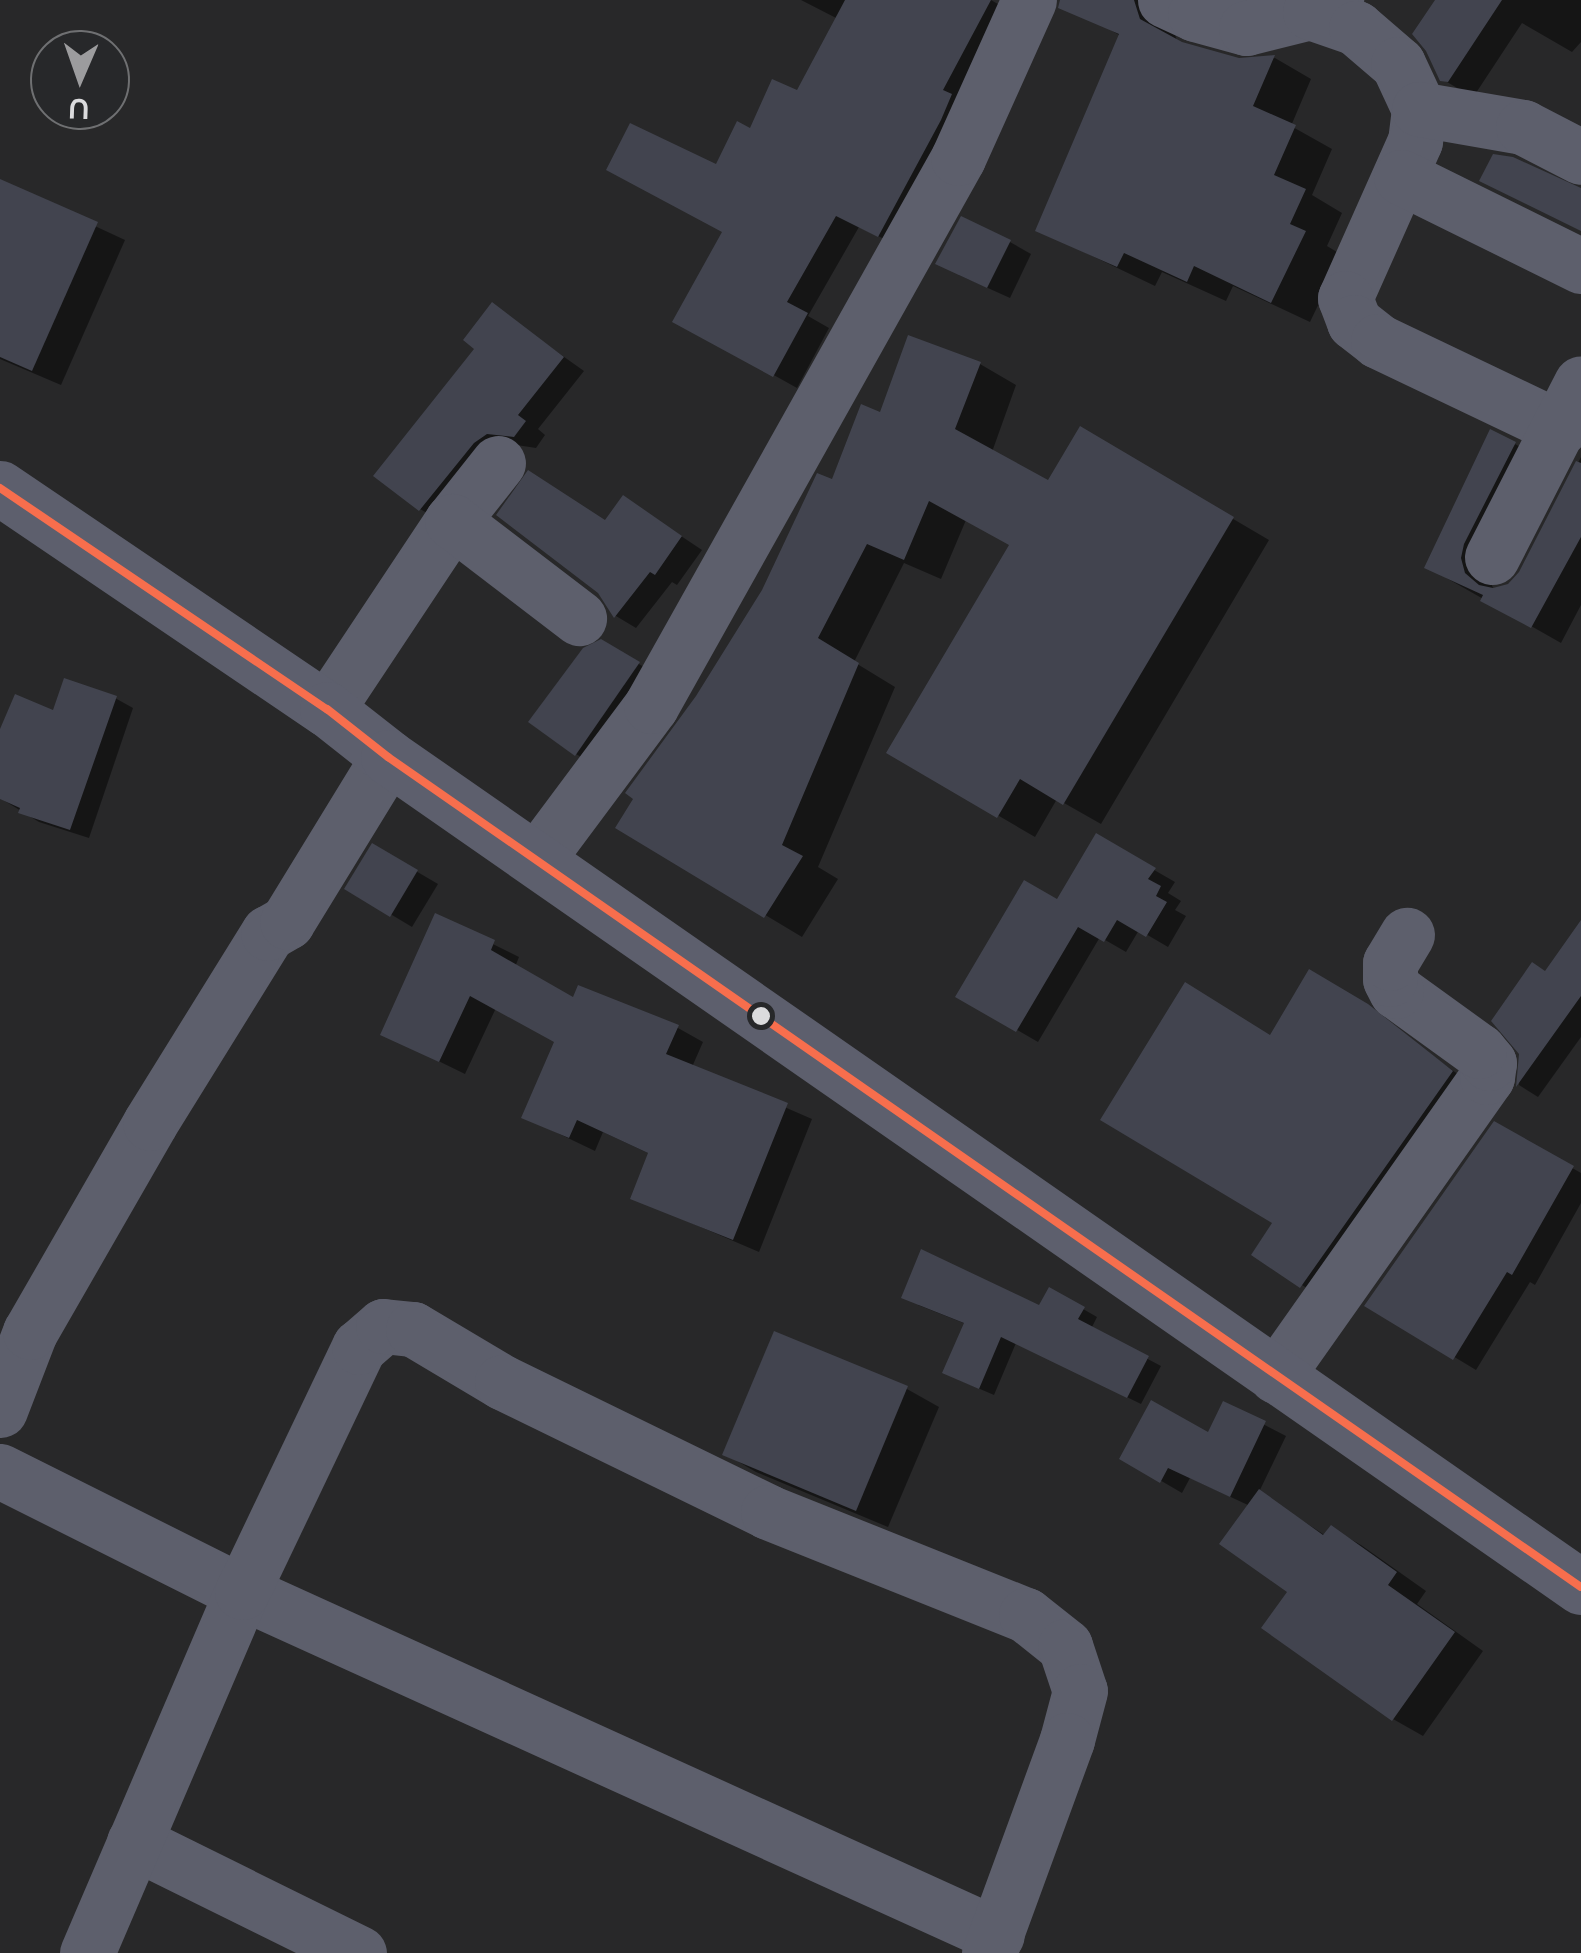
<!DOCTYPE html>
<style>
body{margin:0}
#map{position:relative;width:1581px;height:1953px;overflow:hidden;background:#282829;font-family:Raleway,sans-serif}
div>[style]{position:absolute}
.shadow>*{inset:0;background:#0007}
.building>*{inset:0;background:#42444f}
.minor>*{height:55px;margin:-27.5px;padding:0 27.5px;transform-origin:27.5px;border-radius:27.5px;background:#5d5f6c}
.major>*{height:55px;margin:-27.5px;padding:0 27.5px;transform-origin:27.5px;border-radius:27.5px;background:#5d5f6d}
.bus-1>*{height:8px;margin:-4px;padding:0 4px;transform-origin:4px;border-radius:4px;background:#f76e4d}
.dots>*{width:28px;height:28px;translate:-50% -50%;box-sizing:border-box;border:5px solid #27282a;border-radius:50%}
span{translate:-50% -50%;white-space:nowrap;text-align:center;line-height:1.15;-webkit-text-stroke:9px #27282a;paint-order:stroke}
.north{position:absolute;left:30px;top:30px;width:100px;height:100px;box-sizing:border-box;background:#27282a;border:2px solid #6f7072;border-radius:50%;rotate:182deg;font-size:28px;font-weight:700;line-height:40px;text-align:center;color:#dbdbdd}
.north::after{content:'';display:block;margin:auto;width:35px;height:45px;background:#9c9c9e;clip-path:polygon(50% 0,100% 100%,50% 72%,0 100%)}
</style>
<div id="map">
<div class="shadow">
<div style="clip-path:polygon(801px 0,991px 0,1013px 13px,901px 247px,859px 227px,808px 316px,829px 328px,797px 388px,676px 321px,725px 231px,717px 168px,751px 131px,798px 94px,838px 19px)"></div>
<div style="clip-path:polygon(1111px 0,1141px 0,1172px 18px,1177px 43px,1238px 61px,1275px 58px,1311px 79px,1291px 126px,1332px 149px,1312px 195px,1342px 213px,1327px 246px,1342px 255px,1310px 322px,1233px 286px,1226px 301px,1162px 272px,1155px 286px,1038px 230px,1121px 36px,1100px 24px)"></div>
<div style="clip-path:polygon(1438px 0,1581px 0,1581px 42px,1572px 52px,1522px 23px,1474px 96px,1469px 95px,1442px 79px)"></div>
<div style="clip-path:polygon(0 182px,125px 240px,61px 385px,0 359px)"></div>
<div style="clip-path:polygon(1010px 242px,1031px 254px,1010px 298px,959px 275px)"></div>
<div style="clip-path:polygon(492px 306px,584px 371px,538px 429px,545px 435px,536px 448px,510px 444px,441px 521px,420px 509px)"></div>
<div style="clip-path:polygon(980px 364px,1016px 385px,992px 452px,1048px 483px,1080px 429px,1269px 540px,1101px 824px,1057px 799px,1035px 837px,889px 752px,1012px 545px,966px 520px,941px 579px,904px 563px,854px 662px,895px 687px,818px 867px,838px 879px,802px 937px,618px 827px,881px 415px)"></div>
<div style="clip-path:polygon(1515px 444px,1543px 460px,1489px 577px,1494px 591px,1511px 585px,1522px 573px,1581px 457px,1581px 605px,1561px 643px,1427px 567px)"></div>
<div style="clip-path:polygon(624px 498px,702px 550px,677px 585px,672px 582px,636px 628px,616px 616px,600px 591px,607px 523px)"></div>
<div style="clip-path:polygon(601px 642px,656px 674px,593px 764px,576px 754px)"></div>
<div style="clip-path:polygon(115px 698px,133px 708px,89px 838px,39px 822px,0 798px,0 735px,55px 713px)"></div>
<div style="clip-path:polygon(1097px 837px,1175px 882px,1168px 893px,1181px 901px,1175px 910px,1186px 916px,1168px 947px,1139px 930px,1126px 952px,1100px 937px,1038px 1042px,958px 996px,1058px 902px)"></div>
<div style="clip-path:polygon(373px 846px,438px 884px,412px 927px,347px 888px)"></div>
<div style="clip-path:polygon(436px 916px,519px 957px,515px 967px,574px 1000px,579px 989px,678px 1028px,703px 1042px,692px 1067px,812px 1119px,759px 1252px,633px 1198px,650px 1154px,603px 1132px,595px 1151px,524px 1117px,557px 1041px,496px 1008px,465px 1074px,383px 1034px)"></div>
<div style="clip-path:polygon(1581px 952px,1581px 1037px,1538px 1097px,1519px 1085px,1521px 1053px,1546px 973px)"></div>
<div style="clip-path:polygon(1335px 987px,1476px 1087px,1326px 1300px,1302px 1285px,1276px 1222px,1271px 1037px)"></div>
<div style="clip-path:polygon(1495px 1124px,1581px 1173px,1581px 1203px,1535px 1285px,1530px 1282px,1476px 1370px,1368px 1305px)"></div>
<div style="clip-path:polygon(1050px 1290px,1097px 1317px,1091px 1329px,1161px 1366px,1141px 1404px,1016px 1343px,994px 1395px,959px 1380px,966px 1324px,918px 1305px,1040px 1308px)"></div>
<div style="clip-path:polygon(775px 1334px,907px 1389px,939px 1407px,888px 1527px,756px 1472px,725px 1454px)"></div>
<div style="clip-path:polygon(1224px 1404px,1286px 1436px,1259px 1492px,1326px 1536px,1331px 1528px,1361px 1545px,1426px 1591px,1417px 1604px,1483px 1651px,1423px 1736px,1393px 1719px,1290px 1591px,1250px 1506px,1190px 1478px,1182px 1493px,1122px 1458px,1209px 1435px)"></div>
</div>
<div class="building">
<div style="clip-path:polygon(845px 0,991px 0,943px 90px,952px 94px,941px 120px,878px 237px,836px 216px,787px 302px,808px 313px,773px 377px,672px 322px,722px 232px,606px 170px,630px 123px,716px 164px,737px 121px,750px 128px,772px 79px,797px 90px)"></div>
<div style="clip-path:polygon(1060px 0,1134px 0,1140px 19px,1182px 42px,1239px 58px,1275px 55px,1253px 106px,1296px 125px,1274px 175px,1306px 189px,1290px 224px,1306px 231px,1271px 303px,1194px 266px,1187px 282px,1124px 253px,1117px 267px,1035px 231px,1119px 34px,1058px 8px)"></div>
<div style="clip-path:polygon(1435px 0,1502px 0,1448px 82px,1440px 81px,1426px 51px,1412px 34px)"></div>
<div style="clip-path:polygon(1493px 154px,1513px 157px,1581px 188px,1581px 231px,1479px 181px)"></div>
<div style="clip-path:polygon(0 179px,98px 222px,32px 371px,0 357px)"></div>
<div style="clip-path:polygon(961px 216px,1011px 240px,987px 288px,935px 264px)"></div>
<div style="clip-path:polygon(492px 302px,564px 357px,518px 415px,526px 421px,514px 437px,487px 434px,474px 443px,419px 511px,373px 476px,474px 349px,463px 340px)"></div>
<div style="clip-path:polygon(908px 335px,981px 362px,955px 429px,1048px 480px,1080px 426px,1234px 517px,1063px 805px,1020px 779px,997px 818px,886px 753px,1009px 545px,929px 501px,904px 560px,867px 544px,818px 638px,859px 663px,782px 845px,803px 856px,764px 918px,615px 828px,633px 799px,625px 793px,696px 696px,762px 590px,817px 473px,832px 479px,861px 404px,880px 412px)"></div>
<div style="clip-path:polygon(1490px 429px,1516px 442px,1464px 544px,1461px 558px,1465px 573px,1479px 585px,1493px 588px,1508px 584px,1519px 572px,1576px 461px,1581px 463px,1581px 537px,1531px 628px,1480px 601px,1483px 595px,1424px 568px)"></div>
<div style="clip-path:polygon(528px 470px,605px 520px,623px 495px,682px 536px,655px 575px,650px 572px,614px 618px,598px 593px,496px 515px)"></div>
<div style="clip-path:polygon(601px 639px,640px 662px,575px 756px,528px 722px,583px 648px)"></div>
<div style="clip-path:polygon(64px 678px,117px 696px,70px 830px,18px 813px,20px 808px,0 799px,0 729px,15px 694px,53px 710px)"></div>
<div style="clip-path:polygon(1096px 833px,1156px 868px,1148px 879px,1161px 886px,1156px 896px,1167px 902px,1146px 937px,1117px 920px,1104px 942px,1078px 927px,1016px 1032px,955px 997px,1024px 880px,1057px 899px)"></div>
<div style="clip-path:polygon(372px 843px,418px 870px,390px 917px,344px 889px)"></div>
<div style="clip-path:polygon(435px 913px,495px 940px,491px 950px,573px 997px,578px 985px,679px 1025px,666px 1054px,788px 1103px,733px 1240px,630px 1199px,648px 1153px,577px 1120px,569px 1138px,521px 1118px,554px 1042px,470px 996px,439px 1062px,380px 1035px)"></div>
<div style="clip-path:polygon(1581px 920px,1581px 996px,1516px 1087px,1519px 1054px,1491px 1021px,1532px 962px,1545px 971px)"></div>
<div style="clip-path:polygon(1309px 969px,1368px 1004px,1453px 1071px,1300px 1288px,1251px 1255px,1272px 1223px,1100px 1120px,1185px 982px,1270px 1035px)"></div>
<div style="clip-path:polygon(1494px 1121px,1574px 1166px,1512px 1275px,1507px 1272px,1453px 1360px,1364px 1306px)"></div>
<div style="clip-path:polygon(921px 1249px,1039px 1305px,1049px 1287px,1085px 1307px,1078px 1319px,1149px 1356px,1127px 1398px,1001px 1337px,979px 1389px,942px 1373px,964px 1323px,901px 1298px)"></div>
<div style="clip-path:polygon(774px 1331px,908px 1386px,856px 1511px,722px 1455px)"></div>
<div style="clip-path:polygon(1151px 1400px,1208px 1432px,1223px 1401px,1266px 1421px,1230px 1497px,1168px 1468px,1160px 1483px,1119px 1459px)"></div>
<div style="clip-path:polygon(1259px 1489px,1323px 1535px,1331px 1525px,1397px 1572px,1388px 1585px,1455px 1632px,1392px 1721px,1261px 1628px,1287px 1592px,1219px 1544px)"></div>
</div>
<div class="minor">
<div style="left:1165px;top:0;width:33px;rotate:25deg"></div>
<div style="left:1195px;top:14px;width:53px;rotate:15.4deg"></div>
<div style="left:1246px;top:28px;width:66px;rotate:-14deg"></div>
<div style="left:1310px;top:12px;width:29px;rotate:-25deg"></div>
<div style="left:1310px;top:12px;width:49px;rotate:19.2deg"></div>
<div style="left:1356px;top:28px;width:55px;rotate:40.6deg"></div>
<div style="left:1398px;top:64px;width:50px;rotate:65deg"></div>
<div style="left:1419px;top:109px;width:32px;rotate:97deg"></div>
<div style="left:1415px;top:141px;width:172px;rotate:114deg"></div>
<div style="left:1345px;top:298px;width:26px;rotate:69deg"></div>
<div style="left:1354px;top:322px;width:31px;rotate:38deg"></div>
<div style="left:1378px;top:341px;width:202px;rotate:25.5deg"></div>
<div style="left:1419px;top:109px;width:106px;rotate:9.8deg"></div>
<div style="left:1523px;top:127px;width:65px;rotate:27.3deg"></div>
<div style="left:1401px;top:177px;width:201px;rotate:26.3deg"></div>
<div style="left:452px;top:521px;width:74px;rotate:-51.6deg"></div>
<div style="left:1492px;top:557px;width:195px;rotate:-62.9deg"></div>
<div style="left:327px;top:709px;width:226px;rotate:-56.4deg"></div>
<div style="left:452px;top:521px;width:160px;rotate:37.4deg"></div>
<div style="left:537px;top:859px;width:191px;rotate:-53.3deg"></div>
<div style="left:651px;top:706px;width:628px;rotate:-60.74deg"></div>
<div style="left:958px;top:158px;width:173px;rotate:-65.8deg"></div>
<div style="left:1276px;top:1376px;width:366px;rotate:-54.8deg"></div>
<div style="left:1487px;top:1077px;width:14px;rotate:-82deg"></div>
<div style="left:1489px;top:1063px;width:16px;rotate:-130deg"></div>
<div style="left:1479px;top:1051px;width:102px;rotate:-144.1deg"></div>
<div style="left:1396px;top:991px;width:13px;rotate:-117deg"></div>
<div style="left:1390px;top:979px;width:16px;rotate:-90deg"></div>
<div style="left:1390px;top:963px;width:33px;rotate:-59deg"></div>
<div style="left:0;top:1410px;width:84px;rotate:-69deg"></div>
<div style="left:30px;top:1332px;width:241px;rotate:-60.1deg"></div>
<div style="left:150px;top:1123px;width:224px;rotate:-58.2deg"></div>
<div style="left:268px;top:933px;width:22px;rotate:-30deg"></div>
<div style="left:287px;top:922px;width:193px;rotate:-58.5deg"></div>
<div style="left:0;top:1471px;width:271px;rotate:26.6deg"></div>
<div style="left:242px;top:1592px;width:829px;rotate:24.43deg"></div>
<div style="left:134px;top:1842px;width:251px;rotate:26.3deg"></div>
<div style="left:87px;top:1953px;width:393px;rotate:-66.8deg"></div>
<div style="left:242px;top:1592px;width:272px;rotate:-64.5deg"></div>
<div style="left:359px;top:1347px;width:32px;rotate:-41deg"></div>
<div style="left:383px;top:1326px;width:30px;rotate:6deg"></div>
<div style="left:413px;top:1329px;width:104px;rotate:30.8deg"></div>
<div style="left:502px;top:1382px;width:296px;rotate:26deg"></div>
<div style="left:768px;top:1512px;width:278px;rotate:21.8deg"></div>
<div style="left:1026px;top:1615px;width:50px;rotate:38.5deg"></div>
<div style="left:1065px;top:1646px;width:47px;rotate:71.6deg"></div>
<div style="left:1080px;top:1691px;width:51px;rotate:104.9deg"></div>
<div style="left:1067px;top:1740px;width:227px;rotate:110.1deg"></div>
</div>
<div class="major">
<div style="left:0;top:488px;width:395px;rotate:34.1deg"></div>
<div style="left:327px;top:709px;width:78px;rotate:38.2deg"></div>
<div style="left:388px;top:757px;width:1453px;rotate:34.83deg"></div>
</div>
<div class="bus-1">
<div style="left:0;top:488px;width:395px;rotate:34.1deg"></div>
<div style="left:327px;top:709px;width:78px;rotate:38.2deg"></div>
<div style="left:388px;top:757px;width:1453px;rotate:34.83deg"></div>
</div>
<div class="dots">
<div style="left:761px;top:1016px;background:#dbdbdd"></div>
</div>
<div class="north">U</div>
</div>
